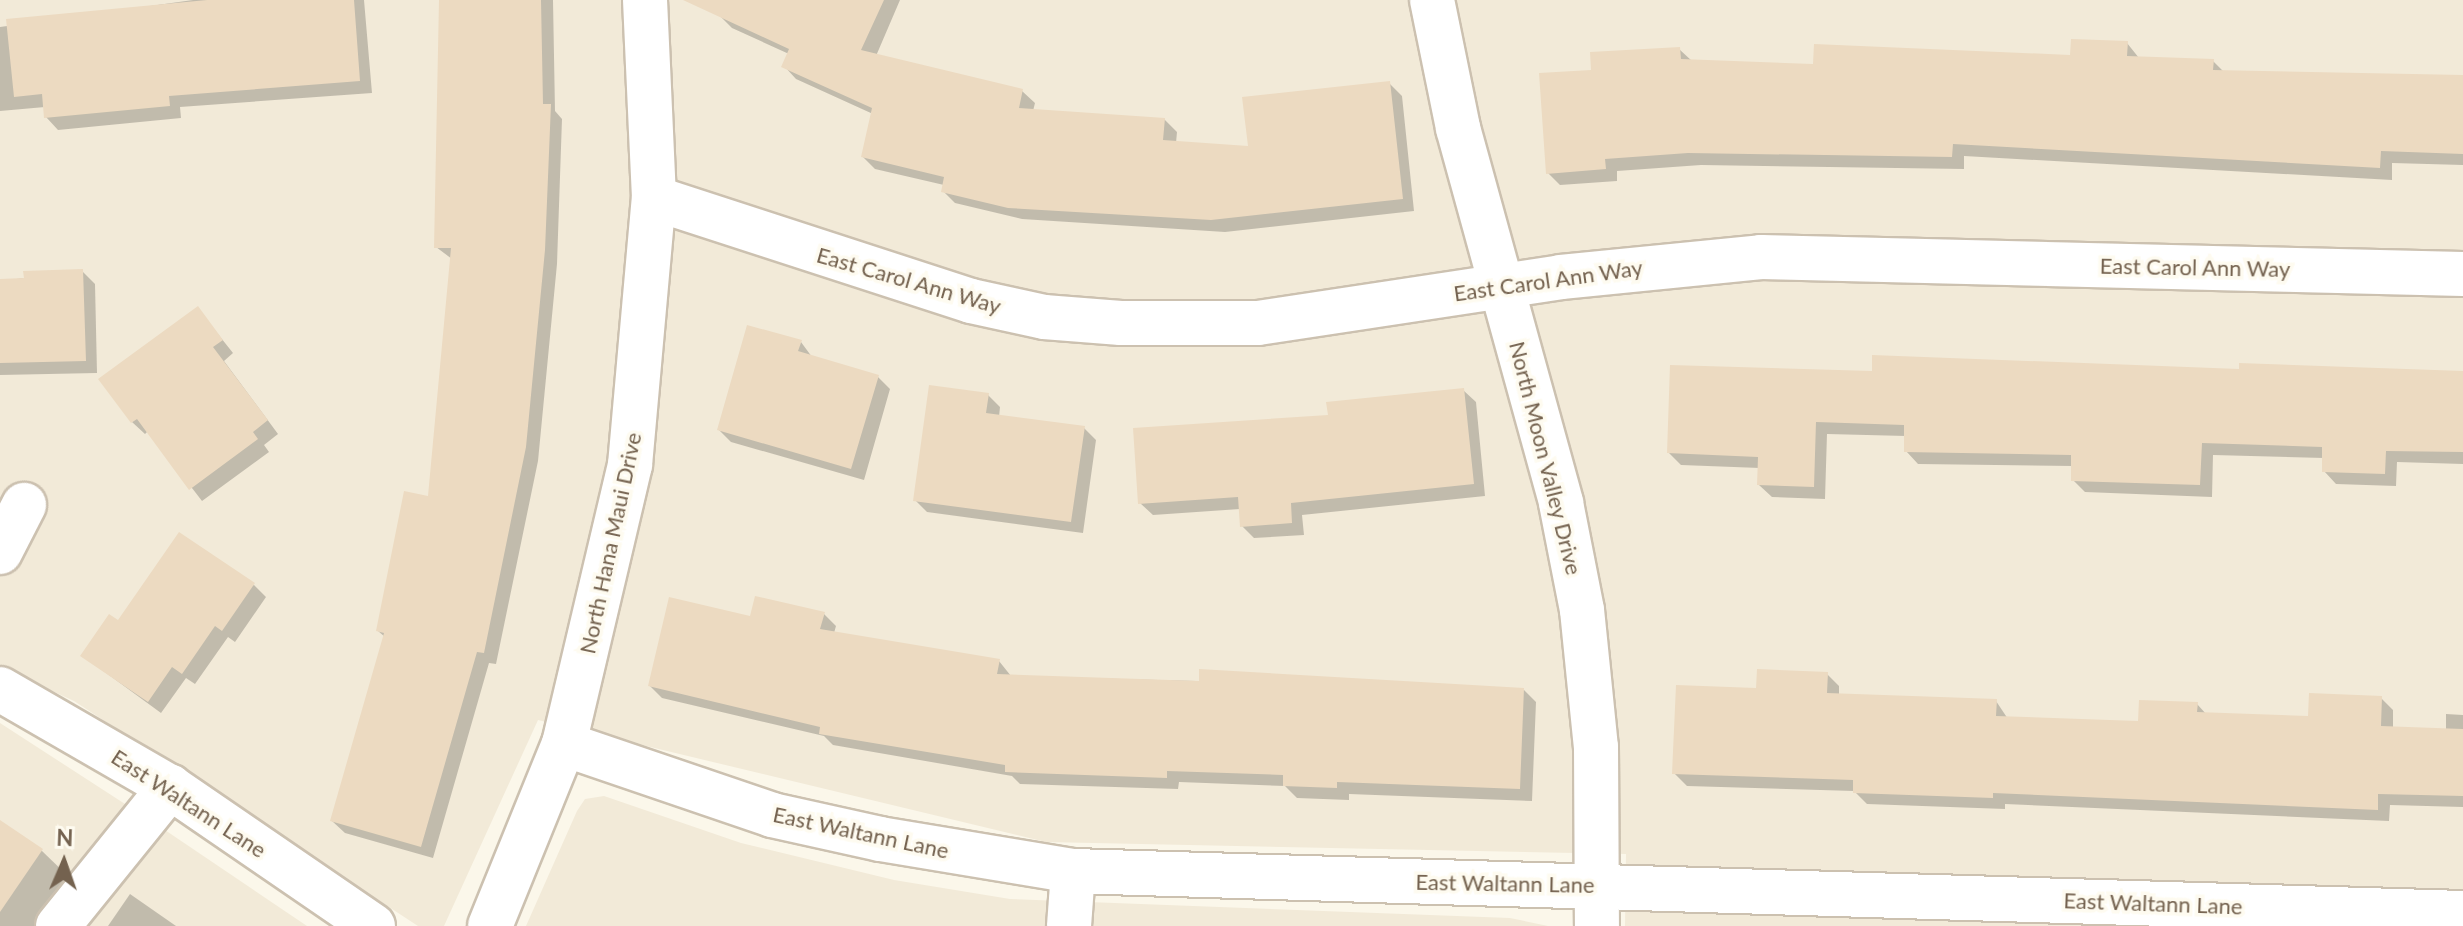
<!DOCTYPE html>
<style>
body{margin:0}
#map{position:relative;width:2463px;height:926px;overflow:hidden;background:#fbf7ea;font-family:Lato,sans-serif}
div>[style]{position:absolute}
.residential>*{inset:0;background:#f2ead8}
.shadow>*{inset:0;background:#0003}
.building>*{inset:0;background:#ecdac1}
.roads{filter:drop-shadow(2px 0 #ccc1b0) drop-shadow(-2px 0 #ccc1b0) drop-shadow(0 2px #ccc1b0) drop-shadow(0 -2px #ccc1b0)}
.minor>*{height:44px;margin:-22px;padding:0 22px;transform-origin:22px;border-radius:22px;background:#fff}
span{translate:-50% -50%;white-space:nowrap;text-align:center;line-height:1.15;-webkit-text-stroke:7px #fefbf0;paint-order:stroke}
.street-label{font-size:22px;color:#74624f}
.north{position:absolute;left:24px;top:822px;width:80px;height:80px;-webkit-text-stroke:6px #fefbf0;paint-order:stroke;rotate:2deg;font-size:22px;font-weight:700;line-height:32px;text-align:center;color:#74624f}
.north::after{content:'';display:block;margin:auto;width:28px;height:36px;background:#74624f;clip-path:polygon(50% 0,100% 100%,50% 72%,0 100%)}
</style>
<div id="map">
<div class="residential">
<div style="clip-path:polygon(0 0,2463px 0,2463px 926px,1625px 926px,1626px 854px,1046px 842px,538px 720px,444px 926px,418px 926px,74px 701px,0 667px)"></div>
<div style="clip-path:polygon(0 723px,159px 826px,307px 926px,0 926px)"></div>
<div style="clip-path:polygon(604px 796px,741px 843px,894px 880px,1010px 899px,1510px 918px,1548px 926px,526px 926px,577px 811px,585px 799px)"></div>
</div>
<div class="shadow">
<div style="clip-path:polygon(193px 0,364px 0,372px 93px,180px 107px,181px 118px,58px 130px,46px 117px,45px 107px,0 111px,0 27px)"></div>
<div style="clip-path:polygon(441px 0,553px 0,555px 111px,562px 119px,557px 264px,538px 461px,496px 664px,489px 663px,433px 858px,345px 833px,332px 821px,385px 637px,378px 631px,429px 498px,452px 259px,436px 247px)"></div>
<div style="clip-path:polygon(726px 0,900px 0,876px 56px,1022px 91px,1035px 103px,1033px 111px,1164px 119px,1177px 132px,1176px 143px,1250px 148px,1389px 83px,1402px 96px,1414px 211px,1225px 232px,1022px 219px,955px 203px,943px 191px,944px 185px,875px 169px,863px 157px,873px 114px,796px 79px,784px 66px,789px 54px,732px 28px,719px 15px)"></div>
<div style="clip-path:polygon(2127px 43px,2139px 58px,2213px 61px,2224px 72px,2463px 79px,2463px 165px,2392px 163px,2392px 180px,1964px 156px,1964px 169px,1701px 165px,1617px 171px,1617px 181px,1560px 185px,1548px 173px,1593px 72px,1679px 49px,1692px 61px,1815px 66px,2072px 57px)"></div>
<div style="clip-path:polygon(82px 271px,95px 284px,97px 373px,0 375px,0 281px)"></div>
<div style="clip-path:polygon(198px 309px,233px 353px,224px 361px,278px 434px,264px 445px,269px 452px,202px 501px,148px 431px,145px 434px,132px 422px)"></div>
<div style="clip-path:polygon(801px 342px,812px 357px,878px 377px,890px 389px,864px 480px,731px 442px,719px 430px)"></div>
<div style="clip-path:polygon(2463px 372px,2463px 464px,2397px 462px,2396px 486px,2336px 484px,2324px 471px,2324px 458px,2213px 455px,2212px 497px,2085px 492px,2073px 480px,2073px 466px,1918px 464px,1906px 451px,1906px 436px,1827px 434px,1825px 499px,1772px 497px,1759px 485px,1760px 468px,1681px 465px,1669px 453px,1874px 373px)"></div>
<div style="clip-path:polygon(1463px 390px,1476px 402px,1485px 496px,1302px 515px,1304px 535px,1254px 538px,1242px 526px,1240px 509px,1153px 515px,1140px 503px,1330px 417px)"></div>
<div style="clip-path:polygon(988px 395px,1000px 407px,999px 417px,1084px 428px,1096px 440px,1083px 533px,927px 512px,915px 500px)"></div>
<div style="clip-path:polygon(254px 585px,266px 597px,235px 642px,228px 637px,195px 684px,186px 678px,161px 713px,83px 656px,118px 623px)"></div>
<div style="clip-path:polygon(824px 614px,836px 626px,834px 633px,999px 661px,1011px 676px,1524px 690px,1536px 702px,1532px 801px,1349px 794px,1349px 800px,1297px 798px,1285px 786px,1179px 782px,1178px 789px,1020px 784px,1012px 776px,833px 745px,824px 736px,662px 698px,650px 686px,752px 619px)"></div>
<div style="clip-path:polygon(1827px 674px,1839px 686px,1839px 696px,1996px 701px,2008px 719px,2140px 723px,2197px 704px,2207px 715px,2310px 718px,2381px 698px,2393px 710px,2393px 729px,2446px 731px,2446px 714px,2463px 715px,2463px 807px,2390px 805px,2389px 821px,2005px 804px,2005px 809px,1867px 804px,1854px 791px,1687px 786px,1674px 773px,1758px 690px)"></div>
<div style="clip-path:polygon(0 822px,42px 851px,70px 878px,36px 926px,0 926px)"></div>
<div style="clip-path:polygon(130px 894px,176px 926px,108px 926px)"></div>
</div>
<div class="building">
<div style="clip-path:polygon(207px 0,354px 0,360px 81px,169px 96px,170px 106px,44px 118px,42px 94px,14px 97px,6px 19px)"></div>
<div style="clip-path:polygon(439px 0,541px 0,543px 104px,551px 104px,545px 250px,526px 447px,484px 653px,477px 652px,421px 847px,330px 821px,384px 633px,376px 631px,404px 491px,428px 496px,451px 248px,434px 248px)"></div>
<div style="clip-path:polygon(683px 0,884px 0,861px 50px,1023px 89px,1019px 108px,1165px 118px,1163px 140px,1248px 146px,1242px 97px,1390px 81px,1403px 199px,1211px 220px,1008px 208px,941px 192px,944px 177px,861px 157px,872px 108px,781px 67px,789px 49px)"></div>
<div style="clip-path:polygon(2071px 39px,2128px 41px,2127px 56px,2214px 59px,2213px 70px,2463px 75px,2463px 154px,2381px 151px,2380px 168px,1953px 144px,1952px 157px,1688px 153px,1605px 159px,1606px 169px,1546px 174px,1539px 73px,1591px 70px,1590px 52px,1680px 47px,1681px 59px,1813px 64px,1814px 44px,2070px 55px)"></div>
<div style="clip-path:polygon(83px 269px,86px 361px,0 363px,0 279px,24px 278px,23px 271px)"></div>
<div style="clip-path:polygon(198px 306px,223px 340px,213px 347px,268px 420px,253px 432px,258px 439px,189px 490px,137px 419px,131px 423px,98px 379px)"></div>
<div style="clip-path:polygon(747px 325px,802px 340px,798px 351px,879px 375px,851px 469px,717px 430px)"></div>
<div style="clip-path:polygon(1872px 355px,2239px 369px,2239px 363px,2463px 371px,2463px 452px,2386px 451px,2385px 474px,2322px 472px,2322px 447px,2202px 443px,2200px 485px,2071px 481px,2071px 455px,1904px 452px,1904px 425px,1816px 422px,1814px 487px,1757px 485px,1758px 457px,1667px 453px,1670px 365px,1872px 371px)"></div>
<div style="clip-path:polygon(929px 385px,989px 393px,986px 413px,1085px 426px,1071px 522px,913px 501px)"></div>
<div style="clip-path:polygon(1464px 388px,1474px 484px,1291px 503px,1292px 523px,1240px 527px,1238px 497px,1138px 504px,1133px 428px,1328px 415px,1326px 402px)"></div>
<div style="clip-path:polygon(179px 532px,255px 583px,222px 631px,215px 626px,182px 674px,172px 667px,148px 702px,80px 656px,109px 614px,118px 620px)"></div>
<div style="clip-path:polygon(755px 596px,825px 612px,820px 629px,1000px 659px,997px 674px,1199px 681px,1199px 669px,1524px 688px,1520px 789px,1337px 782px,1337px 788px,1283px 786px,1283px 775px,1167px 771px,1167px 778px,1005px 772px,1005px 765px,819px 734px,820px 727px,648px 686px,669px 597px,750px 616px)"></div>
<div style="clip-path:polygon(1757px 669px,1828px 672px,1827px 693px,1997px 699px,1996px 716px,2138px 721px,2139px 700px,2198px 702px,2197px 712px,2308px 716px,2309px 693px,2382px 696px,2381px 726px,2463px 729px,2463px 796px,2378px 794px,2378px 810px,1993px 793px,1993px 798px,1853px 793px,1853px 780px,1672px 774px,1676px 685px,1756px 688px)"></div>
<div style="clip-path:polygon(0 820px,43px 849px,0 912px)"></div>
</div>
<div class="roads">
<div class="minor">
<div style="left:1432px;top:0;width:131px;rotate:78.5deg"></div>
<div style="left:1458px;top:128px;width:389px;rotate:74.6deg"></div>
<div style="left:1561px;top:503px;width:109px;rotate:78.9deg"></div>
<div style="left:1582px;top:610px;width:138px;rotate:84.2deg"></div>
<div style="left:1596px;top:747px;width:179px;rotate:89.7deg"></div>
<div style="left:654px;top:198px;width:333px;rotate:18deg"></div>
<div style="left:971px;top:301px;width:75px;rotate:12.4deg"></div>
<div style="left:1044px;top:317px;width:77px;rotate:4.5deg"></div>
<div style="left:1121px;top:323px;width:137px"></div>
<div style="left:1258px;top:323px;width:306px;rotate:-8.6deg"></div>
<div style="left:1561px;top:277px;width:201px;rotate:-5.7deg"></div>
<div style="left:1761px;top:257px;width:702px;rotate:1.39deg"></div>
<div style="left:0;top:552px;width:53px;rotate:-62.9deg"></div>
<div style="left:0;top:689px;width:196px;rotate:30deg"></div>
<div style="left:170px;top:787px;width:246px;rotate:34.4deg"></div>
<div style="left:564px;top:744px;width:220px;rotate:18.8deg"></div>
<div style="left:772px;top:815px;width:111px;rotate:12.5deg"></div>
<div style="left:880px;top:839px;width:196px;rotate:9.4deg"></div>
<div style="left:1073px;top:871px;width:1391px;rotate:1.73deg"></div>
<div style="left:58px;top:926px;width:179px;rotate:-51.1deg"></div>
<div style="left:490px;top:926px;width:196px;rotate:-67.9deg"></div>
<div style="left:564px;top:744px;width:287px;rotate:-76.7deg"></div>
<div style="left:630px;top:465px;width:268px;rotate:-84.9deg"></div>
<div style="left:654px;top:198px;width:198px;rotate:-92.6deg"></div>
<div style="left:1069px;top:926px;width:55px;rotate:-85.8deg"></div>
</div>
</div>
<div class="street-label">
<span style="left:2195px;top:267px;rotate:1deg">East Carol Ann Way</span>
<span style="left:909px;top:280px;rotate:16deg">East Carol Ann Way</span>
<span style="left:1548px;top:280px;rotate:-8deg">East Carol Ann Way</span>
<span style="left:1546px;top:458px;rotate:76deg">North Moon Valley Drive</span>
<span style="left:610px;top:543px;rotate:-78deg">North Hana Maui Drive</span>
<span style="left:189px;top:803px;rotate:33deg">East Waltann Lane</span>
<span style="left:861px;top:832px;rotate:12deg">East Waltann Lane</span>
<span style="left:1505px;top:883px;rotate:1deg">East Waltann Lane</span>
<span style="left:2153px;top:903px;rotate:2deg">East Waltann Lane</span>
</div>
<div class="north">N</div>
</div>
